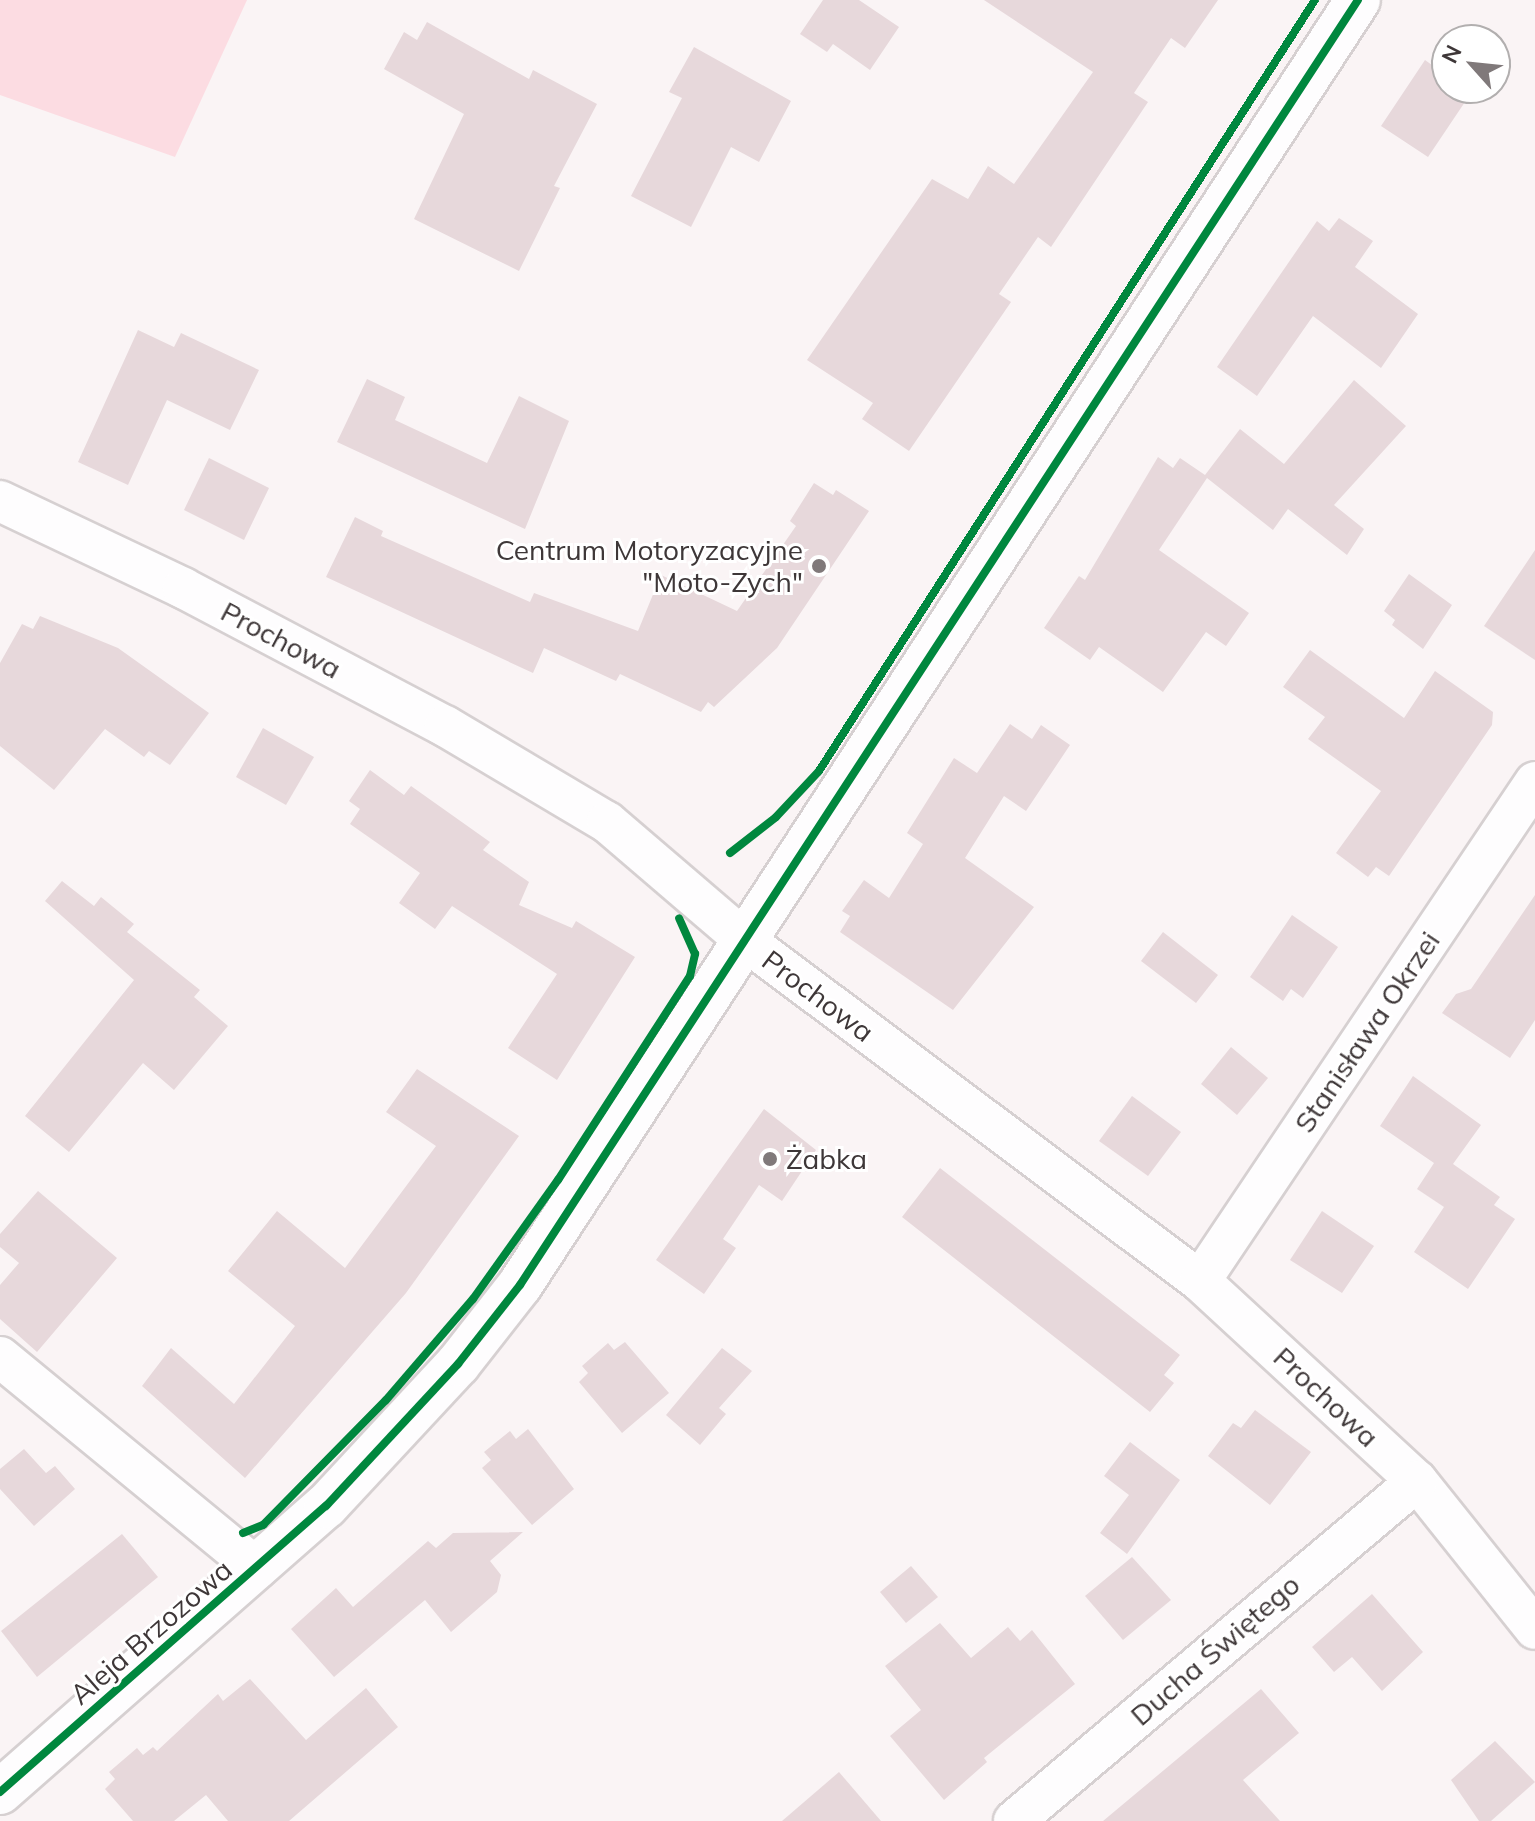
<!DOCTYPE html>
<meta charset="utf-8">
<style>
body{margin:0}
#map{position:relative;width:1535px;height:1821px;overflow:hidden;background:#faf4f5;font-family:Mulish,sans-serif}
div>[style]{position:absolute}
.green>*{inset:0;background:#fcdce2}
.building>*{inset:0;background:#e7d8db}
.roads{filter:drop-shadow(2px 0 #d6d0d1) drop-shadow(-2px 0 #d6d0d1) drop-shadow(0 2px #d6d0d1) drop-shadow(0 -2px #d6d0d1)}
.street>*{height:40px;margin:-20px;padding:0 20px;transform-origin:20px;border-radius:20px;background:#fefdfe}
.secondary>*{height:44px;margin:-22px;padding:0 22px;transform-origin:22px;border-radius:22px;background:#fefdfe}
.cycleway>*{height:8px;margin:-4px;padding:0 4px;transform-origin:4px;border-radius:4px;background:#00873e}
.dots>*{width:22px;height:22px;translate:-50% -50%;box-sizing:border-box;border:4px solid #fff;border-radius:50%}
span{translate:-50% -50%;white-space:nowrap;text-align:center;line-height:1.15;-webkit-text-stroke:6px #fff;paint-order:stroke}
.poi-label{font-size:28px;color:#3e3738}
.right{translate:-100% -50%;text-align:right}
.left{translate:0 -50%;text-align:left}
.street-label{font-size:28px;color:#3e3738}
.north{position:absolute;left:1431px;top:24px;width:80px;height:80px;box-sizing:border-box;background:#fff;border:2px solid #b2afaf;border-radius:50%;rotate:297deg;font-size:22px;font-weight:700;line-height:32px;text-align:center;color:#3e3738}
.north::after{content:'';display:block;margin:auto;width:28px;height:36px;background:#80797a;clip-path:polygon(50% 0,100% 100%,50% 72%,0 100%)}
</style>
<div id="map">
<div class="green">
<div style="clip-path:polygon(0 0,247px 0,175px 157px,0 95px)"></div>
</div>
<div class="building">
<div style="clip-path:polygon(823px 0,859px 0,899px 27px,870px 70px,833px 44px,827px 52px,800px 34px)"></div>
<div style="clip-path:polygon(984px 0,1218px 0,1185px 48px,1171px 38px,1134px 93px,1148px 102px,1051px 247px,1038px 237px,999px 294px,1011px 302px,909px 451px,862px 419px,873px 403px,807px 360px,932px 179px,968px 199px,988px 166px,1014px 184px,1093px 72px)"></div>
<div style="clip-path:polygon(427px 22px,529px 79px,533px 70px,597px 104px,554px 186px,560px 188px,519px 271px,414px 219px,464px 114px,384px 69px,404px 32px,417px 40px)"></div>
<div style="clip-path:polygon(694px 47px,791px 101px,759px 162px,731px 147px,691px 227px,631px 196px,682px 98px,669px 92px)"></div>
<div style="clip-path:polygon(1425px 60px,1447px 76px,1447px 88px,1471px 93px,1428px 157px,1381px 126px)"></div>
<div style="clip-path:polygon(1339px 218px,1373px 241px,1355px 267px,1418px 314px,1381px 368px,1313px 316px,1257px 396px,1217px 367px,1317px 221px,1329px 231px)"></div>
<div style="clip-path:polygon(138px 330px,174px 347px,181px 333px,259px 370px,230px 430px,167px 400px,128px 485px,78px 462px)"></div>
<div style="clip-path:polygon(367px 379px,405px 397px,395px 420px,487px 463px,519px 396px,569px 421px,525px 529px,337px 442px)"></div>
<div style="clip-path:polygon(1354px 380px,1406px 426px,1334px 505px,1364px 529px,1347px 555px,1288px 509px,1273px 530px,1207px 478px,1159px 550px,1249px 613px,1226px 646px,1206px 632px,1163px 692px,1099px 647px,1090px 660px,1044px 628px,1079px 576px,1085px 580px,1158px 457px,1173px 468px,1180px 458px,1205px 475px,1240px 429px,1284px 464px)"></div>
<div style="clip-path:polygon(209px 458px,269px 488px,244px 540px,184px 510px)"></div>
<div style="clip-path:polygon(814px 483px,833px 495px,836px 490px,869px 511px,777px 648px,714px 707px,708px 702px,701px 712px,620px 674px,616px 681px,544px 648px,533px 673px,326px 577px,355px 517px,383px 531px,381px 536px,530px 602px,534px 593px,638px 631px,661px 575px,737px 611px,796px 526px,790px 521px)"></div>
<div style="clip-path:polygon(1535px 550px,1535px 660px,1484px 626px)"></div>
<div style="clip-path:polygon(1409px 574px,1452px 605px,1423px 649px,1392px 625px,1395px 620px,1384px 611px)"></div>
<div style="clip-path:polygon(40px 616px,118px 648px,209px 713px,170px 765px,149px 751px,144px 757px,105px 729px,54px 790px,0 746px,0 663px,22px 624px,33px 629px)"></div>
<div style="clip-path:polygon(1310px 650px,1404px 718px,1435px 671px,1493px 712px,1492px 725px,1389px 876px,1376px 867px,1368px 877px,1336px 853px,1381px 791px,1308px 739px,1325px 717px,1283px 687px)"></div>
<div style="clip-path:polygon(1010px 724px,1032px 739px,1041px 725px,1070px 745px,1026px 811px,1004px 796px,965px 858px,1034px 907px,953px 1010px,840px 932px,850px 916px,842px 911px,864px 880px,889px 898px,923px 844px,907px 833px,954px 758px,977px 773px)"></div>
<div style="clip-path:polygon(263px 728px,314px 757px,286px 805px,236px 777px)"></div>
<div style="clip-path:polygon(370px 770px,404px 795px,411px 786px,490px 842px,483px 850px,529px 882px,519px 905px,572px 928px,576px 921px,635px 957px,557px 1080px,508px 1048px,557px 974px,452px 906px,435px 929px,399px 903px,420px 873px,350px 824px,360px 809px,349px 801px)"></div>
<div style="clip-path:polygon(62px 881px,94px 906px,101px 897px,134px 924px,127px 932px,200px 990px,194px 997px,228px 1026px,174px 1090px,143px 1063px,69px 1152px,25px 1116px,134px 980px,45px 901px)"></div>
<div style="clip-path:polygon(1535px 895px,1535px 1020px,1510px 1058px,1442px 1013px,1456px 994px,1471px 989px)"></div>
<div style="clip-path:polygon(1292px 915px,1338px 947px,1303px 998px,1291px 989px,1283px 1001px,1250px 977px)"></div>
<div style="clip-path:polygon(1163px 932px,1218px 975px,1196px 1003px,1141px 961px)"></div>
<div style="clip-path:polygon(1231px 1047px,1268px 1078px,1237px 1115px,1201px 1084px)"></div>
<div style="clip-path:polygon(417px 1069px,519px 1136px,406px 1293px,245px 1478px,142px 1386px,171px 1348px,234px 1404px,295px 1326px,228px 1271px,277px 1211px,345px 1268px,436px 1146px,386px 1112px)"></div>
<div style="clip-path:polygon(1413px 1076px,1481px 1125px,1453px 1164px,1500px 1197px,1494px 1205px,1515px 1219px,1468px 1289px,1414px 1252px,1444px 1207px,1417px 1189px,1434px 1163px,1380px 1126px)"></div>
<div style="clip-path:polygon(1132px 1096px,1181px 1132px,1148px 1176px,1099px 1141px)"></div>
<div style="clip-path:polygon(764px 1109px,816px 1150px,782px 1201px,759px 1185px,723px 1239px,736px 1248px,704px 1294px,656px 1260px)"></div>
<div style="clip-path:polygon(940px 1168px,1180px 1355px,1164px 1375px,1174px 1383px,1150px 1412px,902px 1217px)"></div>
<div style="clip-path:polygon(38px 1191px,117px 1258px,37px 1352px,0 1319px,0 1285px,19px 1263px,0 1247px,0 1234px)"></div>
<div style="clip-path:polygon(1322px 1211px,1374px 1246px,1342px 1293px,1290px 1260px)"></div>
<div style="clip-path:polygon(625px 1342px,669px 1393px,622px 1433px,579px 1382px,588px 1373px,582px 1366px,608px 1343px,614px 1350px)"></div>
<div style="clip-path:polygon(722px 1348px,752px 1371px,719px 1408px,726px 1414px,700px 1445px,666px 1415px)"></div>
<div style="clip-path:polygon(1255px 1410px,1311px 1452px,1270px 1505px,1208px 1456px,1233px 1423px,1241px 1428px)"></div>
<div style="clip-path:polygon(528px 1429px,574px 1489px,532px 1525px,482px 1468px,491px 1460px,484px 1452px,510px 1431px,516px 1439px)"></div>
<div style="clip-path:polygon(1130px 1442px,1180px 1480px,1127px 1554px,1100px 1533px,1129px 1495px,1104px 1476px)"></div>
<div style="clip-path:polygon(24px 1449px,46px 1473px,55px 1466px,75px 1489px,34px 1526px,0 1489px,0 1469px)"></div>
<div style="clip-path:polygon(523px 1532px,490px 1561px,501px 1575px,497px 1592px,451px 1632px,425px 1600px,334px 1677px,291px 1629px,336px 1588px,353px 1607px,428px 1541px,436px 1548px,453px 1533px)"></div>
<div style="clip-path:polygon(122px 1534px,158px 1577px,37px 1677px,1px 1631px)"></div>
<div style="clip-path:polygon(1132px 1557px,1171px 1600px,1123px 1640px,1085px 1596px)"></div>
<div style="clip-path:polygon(911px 1566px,938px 1597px,906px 1623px,880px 1592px)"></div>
<div style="clip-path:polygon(1372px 1594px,1423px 1652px,1382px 1691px,1352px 1657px,1334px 1672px,1312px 1647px)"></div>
<div style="clip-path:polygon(940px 1623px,971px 1658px,1008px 1627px,1020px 1641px,1032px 1630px,1075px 1684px,984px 1758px,987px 1762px,944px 1800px,890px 1736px,921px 1710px,885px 1666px)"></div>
<div style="clip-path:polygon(250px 1679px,306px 1740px,366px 1688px,398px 1727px,289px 1821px,228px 1821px,206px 1795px,174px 1821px,133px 1821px,105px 1789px,115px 1779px,109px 1772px,137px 1748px,143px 1755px,153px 1747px,157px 1751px,218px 1694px,223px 1701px)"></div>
<div style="clip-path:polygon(1261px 1689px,1299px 1733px,1243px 1780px,1280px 1821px,1103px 1821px)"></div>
<div style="clip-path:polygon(1495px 1741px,1535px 1782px,1491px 1821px,1479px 1821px,1451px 1780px)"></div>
<div style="clip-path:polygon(839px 1772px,881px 1821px,782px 1821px)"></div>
</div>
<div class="roads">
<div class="street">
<div style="left:0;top:501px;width:203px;rotate:25.4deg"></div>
<div style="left:183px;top:588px;width:296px;rotate:27.8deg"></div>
<div style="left:445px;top:726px;width:188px;rotate:30.7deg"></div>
<div style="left:607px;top:822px;width:184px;rotate:40.6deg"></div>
<div style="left:747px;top:942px;width:566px;rotate:36.81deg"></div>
<div style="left:1200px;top:1281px;width:295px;rotate:42.7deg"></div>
<div style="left:1417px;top:1481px;width:189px;rotate:51.4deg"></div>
<div style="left:1200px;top:1281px;width:601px;rotate:-56.12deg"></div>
<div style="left:0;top:1357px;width:333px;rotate:39.4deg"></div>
<div style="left:1014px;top:1821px;width:527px;rotate:-40.15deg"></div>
</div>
<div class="secondary">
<div style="left:0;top:1792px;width:434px;rotate:-41.3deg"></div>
<div style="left:326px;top:1506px;width:194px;rotate:-47.1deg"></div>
<div style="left:458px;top:1364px;width:100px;rotate:-51.9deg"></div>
<div style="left:520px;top:1285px;width:1534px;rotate:-56.89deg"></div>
</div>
</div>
<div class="cycleway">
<div style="left:730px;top:853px;width:58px;rotate:-38deg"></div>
<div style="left:776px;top:817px;width:63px;rotate:-46.9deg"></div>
<div style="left:819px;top:771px;width:917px;rotate:-57.25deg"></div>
<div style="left:243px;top:1533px;width:22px;rotate:-22deg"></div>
<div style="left:263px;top:1525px;width:175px;rotate:-45.5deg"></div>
<div style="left:386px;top:1400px;width:133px;rotate:-49.3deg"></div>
<div style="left:473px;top:1299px;width:146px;rotate:-54.5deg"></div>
<div style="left:558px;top:1180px;width:243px;rotate:-57.1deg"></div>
<div style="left:690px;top:976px;width:23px;rotate:-77deg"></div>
<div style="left:695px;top:954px;width:39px;rotate:-114deg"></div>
<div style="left:0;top:1792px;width:434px;rotate:-41.3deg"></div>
<div style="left:326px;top:1506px;width:194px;rotate:-47.1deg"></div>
<div style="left:458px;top:1364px;width:100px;rotate:-51.9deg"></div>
<div style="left:520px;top:1285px;width:1534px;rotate:-56.89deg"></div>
</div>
<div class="dots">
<div style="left:819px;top:566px;background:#80797a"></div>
<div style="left:770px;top:1159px;background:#80797a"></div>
</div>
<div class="poi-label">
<span class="right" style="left:803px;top:566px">Centrum Motoryzacyjne<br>"Moto-Zych"</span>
<span class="left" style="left:786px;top:1159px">Żabka</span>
</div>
<div class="street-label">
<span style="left:281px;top:640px;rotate:28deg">Prochowa</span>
<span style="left:818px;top:996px;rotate:37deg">Prochowa</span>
<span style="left:1367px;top:1032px;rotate:-56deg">Stanisława Okrzei</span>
<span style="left:1326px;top:1397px;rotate:43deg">Prochowa</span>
<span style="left:151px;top:1632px;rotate:-41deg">Aleja Brzozowa</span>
<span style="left:1215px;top:1650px;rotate:-41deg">Ducha Świętego</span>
</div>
<div class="north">N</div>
</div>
